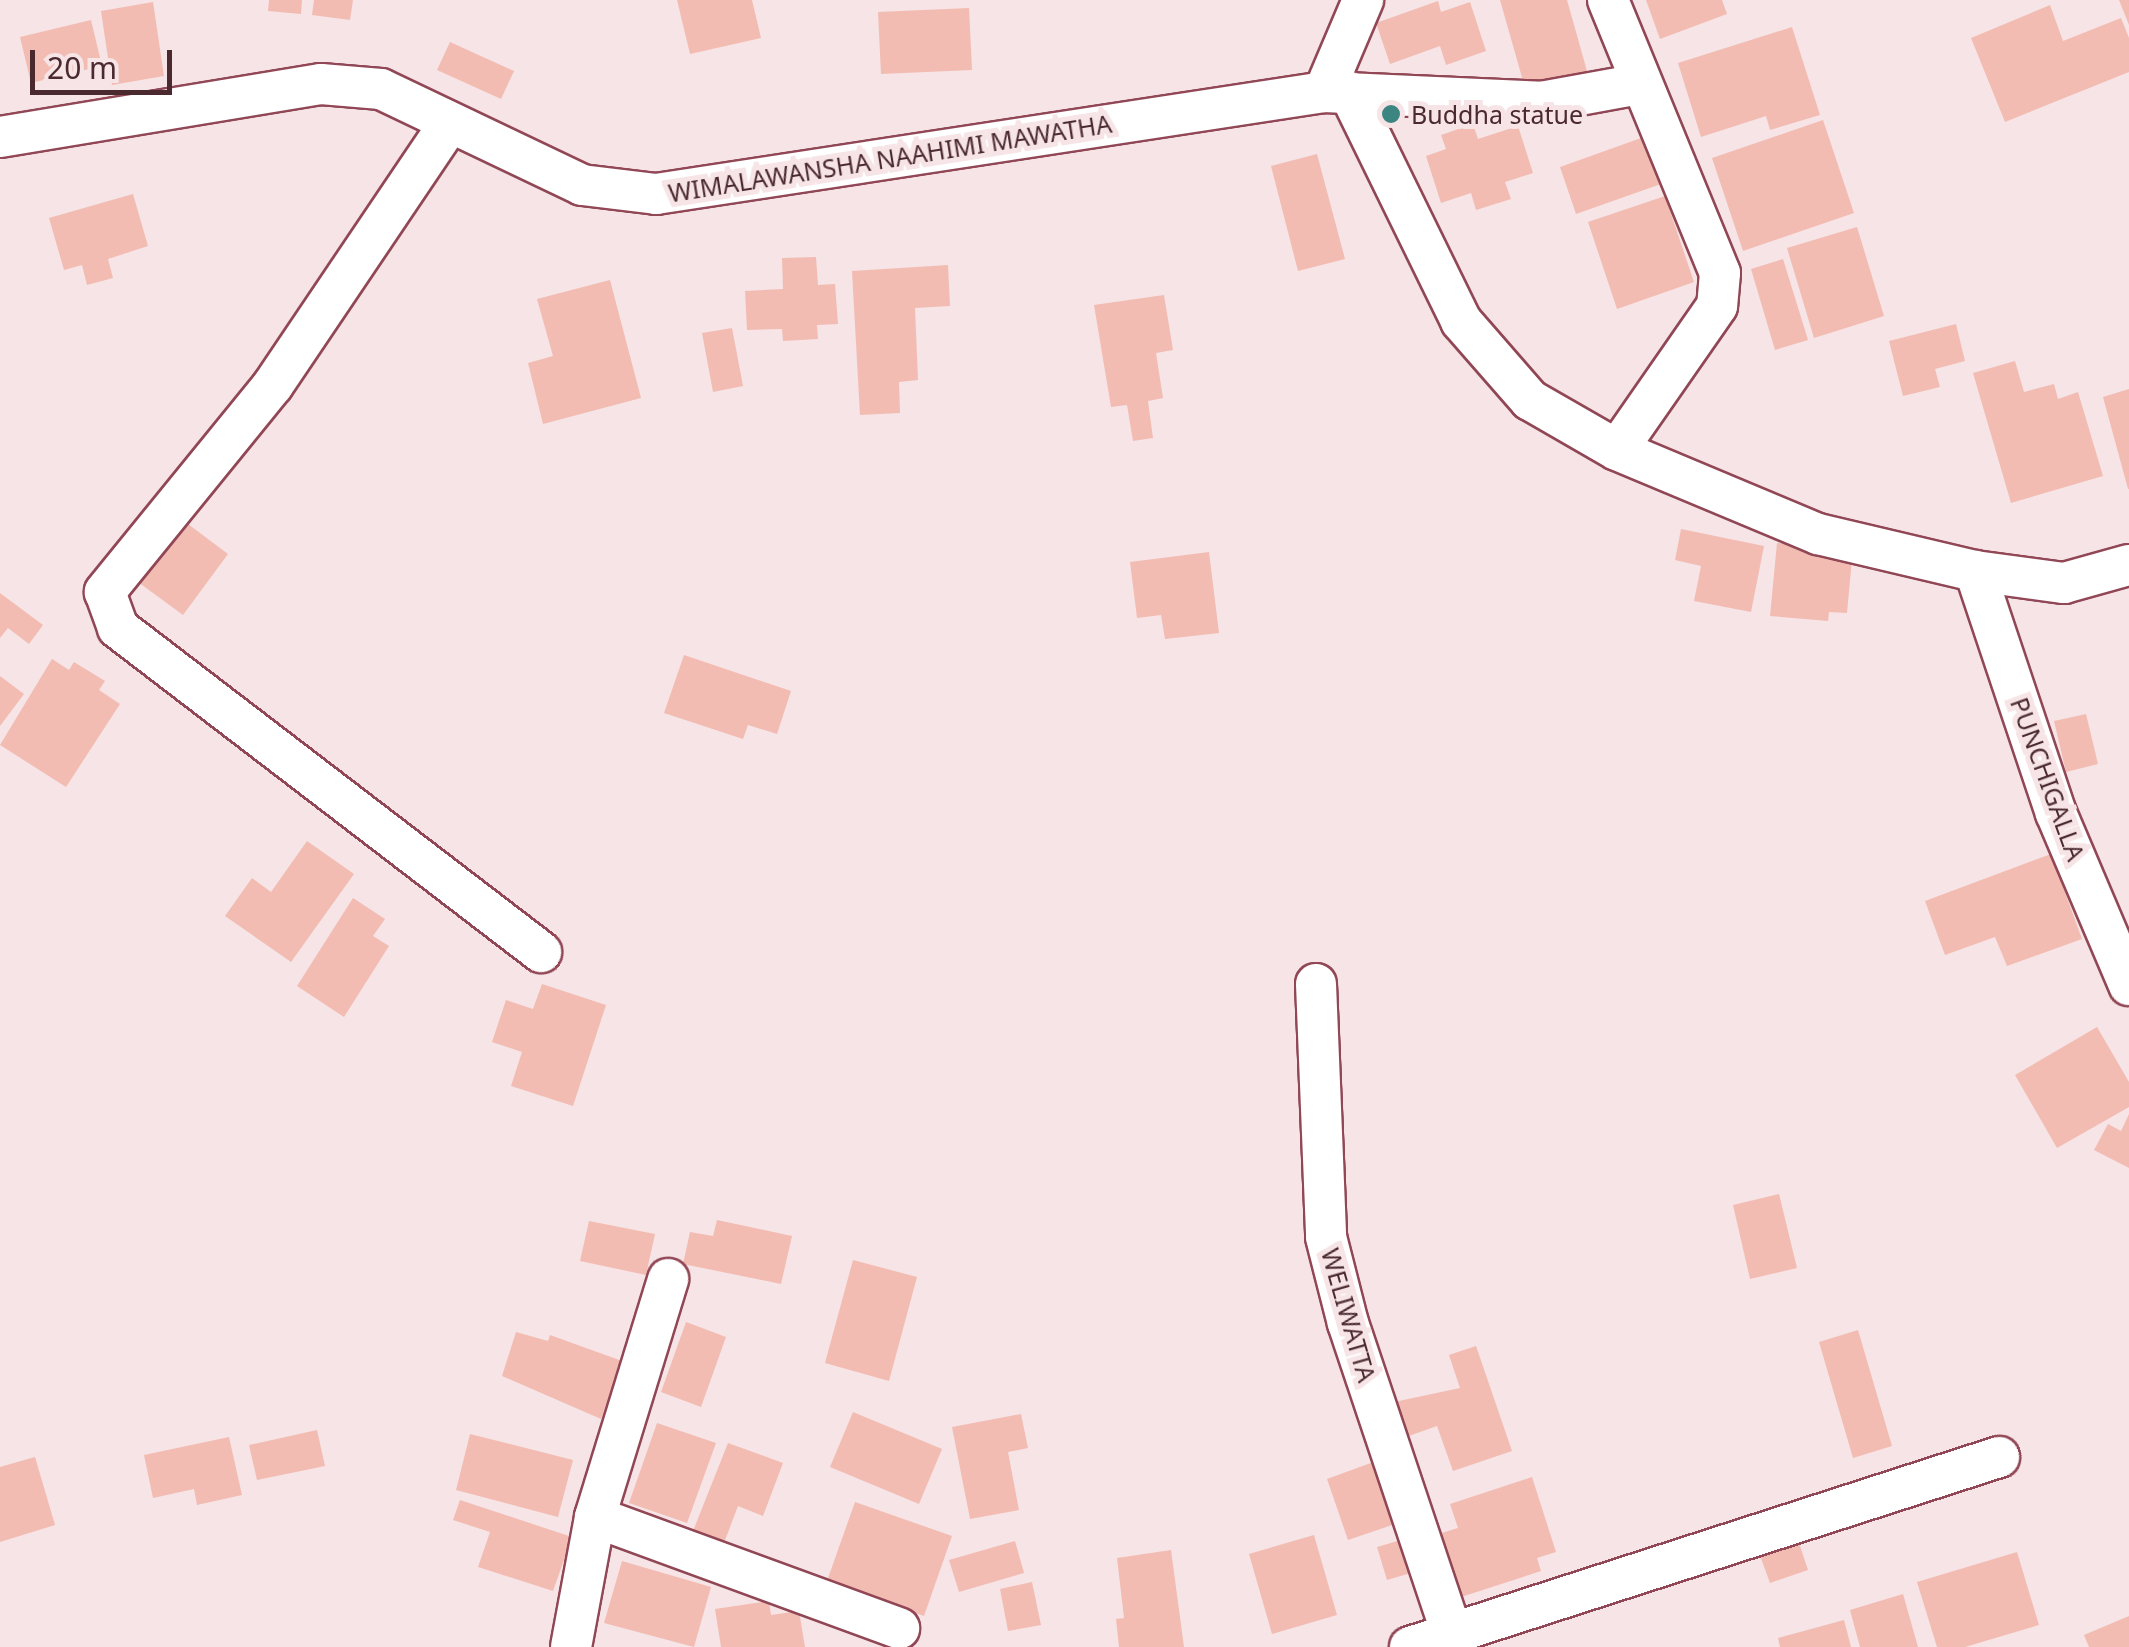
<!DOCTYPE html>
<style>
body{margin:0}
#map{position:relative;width:2129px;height:1647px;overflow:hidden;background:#f6e4e6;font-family:"Noto Sans",sans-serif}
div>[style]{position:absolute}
.building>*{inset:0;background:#f2bcb2}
.roads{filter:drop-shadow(2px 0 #914755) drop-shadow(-2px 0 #914755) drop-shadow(0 2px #914755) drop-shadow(0 -2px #914755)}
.minor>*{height:40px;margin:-20px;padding:0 20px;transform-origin:20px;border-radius:20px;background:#fff}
.dots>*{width:28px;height:28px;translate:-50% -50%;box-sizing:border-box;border:5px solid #f6e4e6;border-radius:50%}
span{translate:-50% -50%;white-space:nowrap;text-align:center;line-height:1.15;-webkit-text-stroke:10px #f6e4e6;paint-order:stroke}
.poi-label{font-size:25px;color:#4b2a2f}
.left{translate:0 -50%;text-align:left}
.street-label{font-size:25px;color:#4b2a2f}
.scale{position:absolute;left:30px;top:50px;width:142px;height:45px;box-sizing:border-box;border:5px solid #4b2a2f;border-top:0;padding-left:12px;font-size:30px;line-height:35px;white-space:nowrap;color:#4b2a2f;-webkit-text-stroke:8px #f6e4e6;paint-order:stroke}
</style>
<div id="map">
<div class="building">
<div style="clip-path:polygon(269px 0,302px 0,301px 14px,268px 11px)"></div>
<div style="clip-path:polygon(314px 0,353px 0,350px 20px,312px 15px)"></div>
<div style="clip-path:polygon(677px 0,752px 0,761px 38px,690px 54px)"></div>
<div style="clip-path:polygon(1500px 0,1567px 0,1587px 71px,1525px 88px)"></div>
<div style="clip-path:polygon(1646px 0,1722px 0,1727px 14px,1660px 39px)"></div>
<div style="clip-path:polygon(2119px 0,2129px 0,2129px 25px)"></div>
<div style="clip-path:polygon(1438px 1px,1441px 12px,1470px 2px,1486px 51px,1446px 65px,1440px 46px,1390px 64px,1376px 23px)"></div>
<div style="clip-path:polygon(153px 2px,164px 76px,112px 85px,101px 11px)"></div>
<div style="clip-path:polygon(2050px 5px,2063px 41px,2121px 18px,2129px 38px,2129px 72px,2005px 122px,1971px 38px)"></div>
<div style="clip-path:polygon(969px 8px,972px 70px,881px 74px,878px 12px)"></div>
<div style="clip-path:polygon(91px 20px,102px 66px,31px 83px,20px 37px)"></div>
<div style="clip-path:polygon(1792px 27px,1820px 115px,1770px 130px,1766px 116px,1701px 137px,1678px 63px)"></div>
<div style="clip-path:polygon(450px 42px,514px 71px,501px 99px,437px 70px)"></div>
<div style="clip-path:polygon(1823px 120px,1854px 213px,1743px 251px,1712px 158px)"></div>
<div style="clip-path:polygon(1473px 124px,1478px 139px,1518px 126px,1533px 173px,1505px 182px,1511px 199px,1476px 210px,1471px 193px,1441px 203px,1426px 156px,1446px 149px,1441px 135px)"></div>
<div style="clip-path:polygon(1644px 137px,1661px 184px,1576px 214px,1560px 167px)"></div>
<div style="clip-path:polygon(1317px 154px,1345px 259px,1298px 271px,1271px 166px)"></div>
<div style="clip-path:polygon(133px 194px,148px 246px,108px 259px,113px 278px,87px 285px,82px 265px,64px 270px,49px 218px)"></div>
<div style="clip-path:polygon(1665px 196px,1694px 282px,1617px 309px,1588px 222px)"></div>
<div style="clip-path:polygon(1857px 227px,1884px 316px,1814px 338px,1787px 248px)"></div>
<div style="clip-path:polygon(816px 257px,818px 285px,835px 284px,838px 324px,817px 325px,818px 339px,783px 341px,782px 329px,747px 330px,745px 291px,783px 289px,782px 258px)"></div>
<div style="clip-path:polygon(1783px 259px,1808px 340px,1775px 350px,1751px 269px)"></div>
<div style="clip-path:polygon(948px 265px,950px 306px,915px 308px,918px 380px,899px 382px,900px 413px,860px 415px,852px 271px)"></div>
<div style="clip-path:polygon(610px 280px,641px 398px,543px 424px,528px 363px,553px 356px,537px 299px)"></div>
<div style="clip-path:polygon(1164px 295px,1173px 350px,1156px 353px,1163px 398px,1148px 401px,1153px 438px,1133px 441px,1127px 405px,1111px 407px,1094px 305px)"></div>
<div style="clip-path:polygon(1956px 324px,1965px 361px,1935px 369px,1940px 387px,1903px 396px,1889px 341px)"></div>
<div style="clip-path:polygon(732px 328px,743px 386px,713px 392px,702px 333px)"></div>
<div style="clip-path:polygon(2015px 361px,2024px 392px,2054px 384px,2058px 399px,2078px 392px,2103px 476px,2011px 503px,1973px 373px)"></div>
<div style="clip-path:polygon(2129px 389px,2129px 489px,2128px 489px,2103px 397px)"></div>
<div style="clip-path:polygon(184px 521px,228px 554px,183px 615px,138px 582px)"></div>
<div style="clip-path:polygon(1681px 529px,1764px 546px,1751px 612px,1694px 601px,1701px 566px,1675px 560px)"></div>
<div style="clip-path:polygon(1777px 543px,1837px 548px,1852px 559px,1847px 613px,1829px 612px,1828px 621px,1770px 616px)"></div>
<div style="clip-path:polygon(1209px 552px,1219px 633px,1165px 639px,1161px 615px,1137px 618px,1130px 562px)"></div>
<div style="clip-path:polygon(0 593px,43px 625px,29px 644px,8px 628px,0 638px)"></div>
<div style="clip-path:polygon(684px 655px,791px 691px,777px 734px,748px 725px,743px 739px,664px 713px)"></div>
<div style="clip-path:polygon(52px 659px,69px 670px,74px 662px,105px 681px,99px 690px,120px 704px,66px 787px,0 745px)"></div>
<div style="clip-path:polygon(0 676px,24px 694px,0 726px)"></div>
<div style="clip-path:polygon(2086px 714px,2098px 764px,2066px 772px,2054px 721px)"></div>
<div style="clip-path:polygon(307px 841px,354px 874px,291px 962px,225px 916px,252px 878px,271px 892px)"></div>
<div style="clip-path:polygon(2051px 854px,2082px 939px,2007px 966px,1995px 937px,1945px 955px,1925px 901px)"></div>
<div style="clip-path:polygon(353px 898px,385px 919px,373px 936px,389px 946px,344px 1017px,297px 986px)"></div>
<div style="clip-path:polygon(542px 984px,606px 1005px,573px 1106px,511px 1086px,522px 1052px,492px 1042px,506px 1000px,533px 1009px)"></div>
<div style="clip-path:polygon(2097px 1027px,2129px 1082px,2129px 1107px,2057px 1148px,2015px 1075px)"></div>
<div style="clip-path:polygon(2129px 1114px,2129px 1168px,2094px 1150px,2108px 1124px,2121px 1131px)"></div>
<div style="clip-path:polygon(1779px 1194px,1797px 1268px,1750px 1279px,1733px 1205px)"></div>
<div style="clip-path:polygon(717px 1220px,792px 1236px,781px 1284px,683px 1264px,690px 1232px,713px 1236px)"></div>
<div style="clip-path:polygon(589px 1221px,655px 1234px,646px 1275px,580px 1261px)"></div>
<div style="clip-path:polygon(853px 1260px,917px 1277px,889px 1381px,825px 1363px)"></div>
<div style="clip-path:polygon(686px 1322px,726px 1337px,701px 1407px,661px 1392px)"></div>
<div style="clip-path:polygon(1858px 1330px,1892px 1446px,1853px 1458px,1819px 1342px)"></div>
<div style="clip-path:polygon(516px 1332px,548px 1341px,550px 1335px,622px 1361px,601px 1419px,502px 1376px)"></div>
<div style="clip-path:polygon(1476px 1346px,1512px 1451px,1453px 1471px,1437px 1426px,1406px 1437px,1394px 1402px,1460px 1388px,1449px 1355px)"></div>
<div style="clip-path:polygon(853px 1412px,942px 1449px,919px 1504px,830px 1467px)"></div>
<div style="clip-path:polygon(1021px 1414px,1028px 1448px,1008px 1452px,1019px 1510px,970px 1519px,952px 1427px)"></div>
<div style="clip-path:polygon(657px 1423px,716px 1443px,687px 1523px,629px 1503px)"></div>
<div style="clip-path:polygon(317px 1430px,325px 1466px,257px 1480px,249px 1445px)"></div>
<div style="clip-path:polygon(470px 1434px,573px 1460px,558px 1517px,456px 1490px)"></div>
<div style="clip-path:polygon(229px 1437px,242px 1495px,197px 1505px,194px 1489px,153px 1498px,144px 1455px)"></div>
<div style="clip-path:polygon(728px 1443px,783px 1463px,763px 1516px,738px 1506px,724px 1543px,693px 1531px)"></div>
<div style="clip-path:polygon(35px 1457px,55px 1525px,0 1542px,0 1467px)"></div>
<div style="clip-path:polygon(1379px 1460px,1401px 1522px,1348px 1540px,1327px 1479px)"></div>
<div style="clip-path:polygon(1532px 1477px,1556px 1552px,1537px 1558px,1541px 1571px,1455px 1599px,1435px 1535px,1458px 1528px,1450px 1504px)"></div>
<div style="clip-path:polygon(460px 1500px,572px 1537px,553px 1591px,478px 1567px,490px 1532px,453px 1520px)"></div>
<div style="clip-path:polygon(855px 1502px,952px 1536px,924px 1616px,827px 1581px)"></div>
<div style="clip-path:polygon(1314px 1535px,1337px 1615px,1272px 1634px,1249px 1554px)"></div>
<div style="clip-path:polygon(1401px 1540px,1411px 1573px,1387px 1580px,1377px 1547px)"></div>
<div style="clip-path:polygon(1798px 1540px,1808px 1570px,1770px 1583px,1759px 1553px)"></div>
<div style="clip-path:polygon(1015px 1541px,1024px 1573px,959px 1592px,949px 1560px)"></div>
<div style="clip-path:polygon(1171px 1550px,1184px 1647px,1119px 1647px,1116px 1619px,1124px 1618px,1117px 1558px)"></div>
<div style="clip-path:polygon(2017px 1552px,2039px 1625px,1965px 1647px,1937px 1647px,1917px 1582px)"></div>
<div style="clip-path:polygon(622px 1561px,711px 1587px,694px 1647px,604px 1623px)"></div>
<div style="clip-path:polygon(1032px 1582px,1041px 1625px,1008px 1631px,1000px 1589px)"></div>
<div style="clip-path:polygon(1903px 1594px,1918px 1647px,1860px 1647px,1850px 1610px)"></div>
<div style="clip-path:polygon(769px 1601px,771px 1615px,799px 1611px,805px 1647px,721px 1647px,715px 1609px)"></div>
<div style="clip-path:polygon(2129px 1616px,2129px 1647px,2089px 1647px,2084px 1635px)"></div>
<div style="clip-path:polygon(1844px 1620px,1851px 1647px,1780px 1647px,1778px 1638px)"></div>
</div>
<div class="roads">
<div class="minor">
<div style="left:1608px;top:0;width:295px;rotate:67.7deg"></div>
<div style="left:1720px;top:273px;width:33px;rotate:95deg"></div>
<div style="left:1717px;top:306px;width:175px;rotate:124.8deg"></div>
<div style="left:1324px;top:92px;width:100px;rotate:-67deg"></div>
<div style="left:1349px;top:92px;width:255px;rotate:63.9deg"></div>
<div style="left:1461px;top:321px;width:105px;rotate:48.9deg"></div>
<div style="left:1530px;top:400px;width:100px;rotate:29.9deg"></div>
<div style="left:1617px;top:450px;width:218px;rotate:22.7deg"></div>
<div style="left:1818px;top:534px;width:161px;rotate:13.3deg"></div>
<div style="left:1975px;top:571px;width:90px;rotate:7.7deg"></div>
<div style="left:2064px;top:583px;width:67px;rotate:-15.5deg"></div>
<div style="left:449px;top:124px;width:315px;rotate:124deg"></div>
<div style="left:273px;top:385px;width:267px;rotate:129.1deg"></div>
<div style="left:105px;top:592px;width:38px;rotate:70deg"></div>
<div style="left:118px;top:628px;width:533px;rotate:37.45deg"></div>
<div style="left:0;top:137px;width:325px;rotate:-9.4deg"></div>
<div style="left:321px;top:84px;width:60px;rotate:4.8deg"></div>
<div style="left:381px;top:89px;width:223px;rotate:25.5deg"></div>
<div style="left:582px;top:185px;width:75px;rotate:6.9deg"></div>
<div style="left:656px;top:194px;width:676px;rotate:-8.68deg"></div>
<div style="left:1324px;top:92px;width:217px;rotate:2.6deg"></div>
<div style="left:1541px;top:102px;width:101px;rotate:-10.3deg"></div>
<div style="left:1975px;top:571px;width:255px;rotate:71.5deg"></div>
<div style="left:2056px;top:813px;width:187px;rotate:67deg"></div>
<div style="left:1316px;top:984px;width:253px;rotate:87.7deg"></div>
<div style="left:1326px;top:1237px;width:89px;rotate:75.7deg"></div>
<div style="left:1348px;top:1323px;width:327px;rotate:71.5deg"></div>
<div style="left:595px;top:1517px;width:324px;rotate:20.1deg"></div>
<div style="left:571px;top:1647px;width:132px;rotate:-79.5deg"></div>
<div style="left:595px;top:1517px;width:249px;rotate:-72.9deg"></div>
<div style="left:1410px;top:1647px;width:619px;rotate:-17.88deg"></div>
</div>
</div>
<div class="dots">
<div style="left:1391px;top:114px;background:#3d8580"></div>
</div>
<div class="poi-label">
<span class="left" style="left:1411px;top:114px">Buddha statue</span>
</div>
<div class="street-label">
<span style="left:890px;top:158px;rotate:-9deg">WIMALAWANSHA NAAHIMI MAWATHA</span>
<span style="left:2048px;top:779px;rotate:70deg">PUNCHIGALLA</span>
<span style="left:1349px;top:1315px;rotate:74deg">WELIWATTA</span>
</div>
<div class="scale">20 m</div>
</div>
